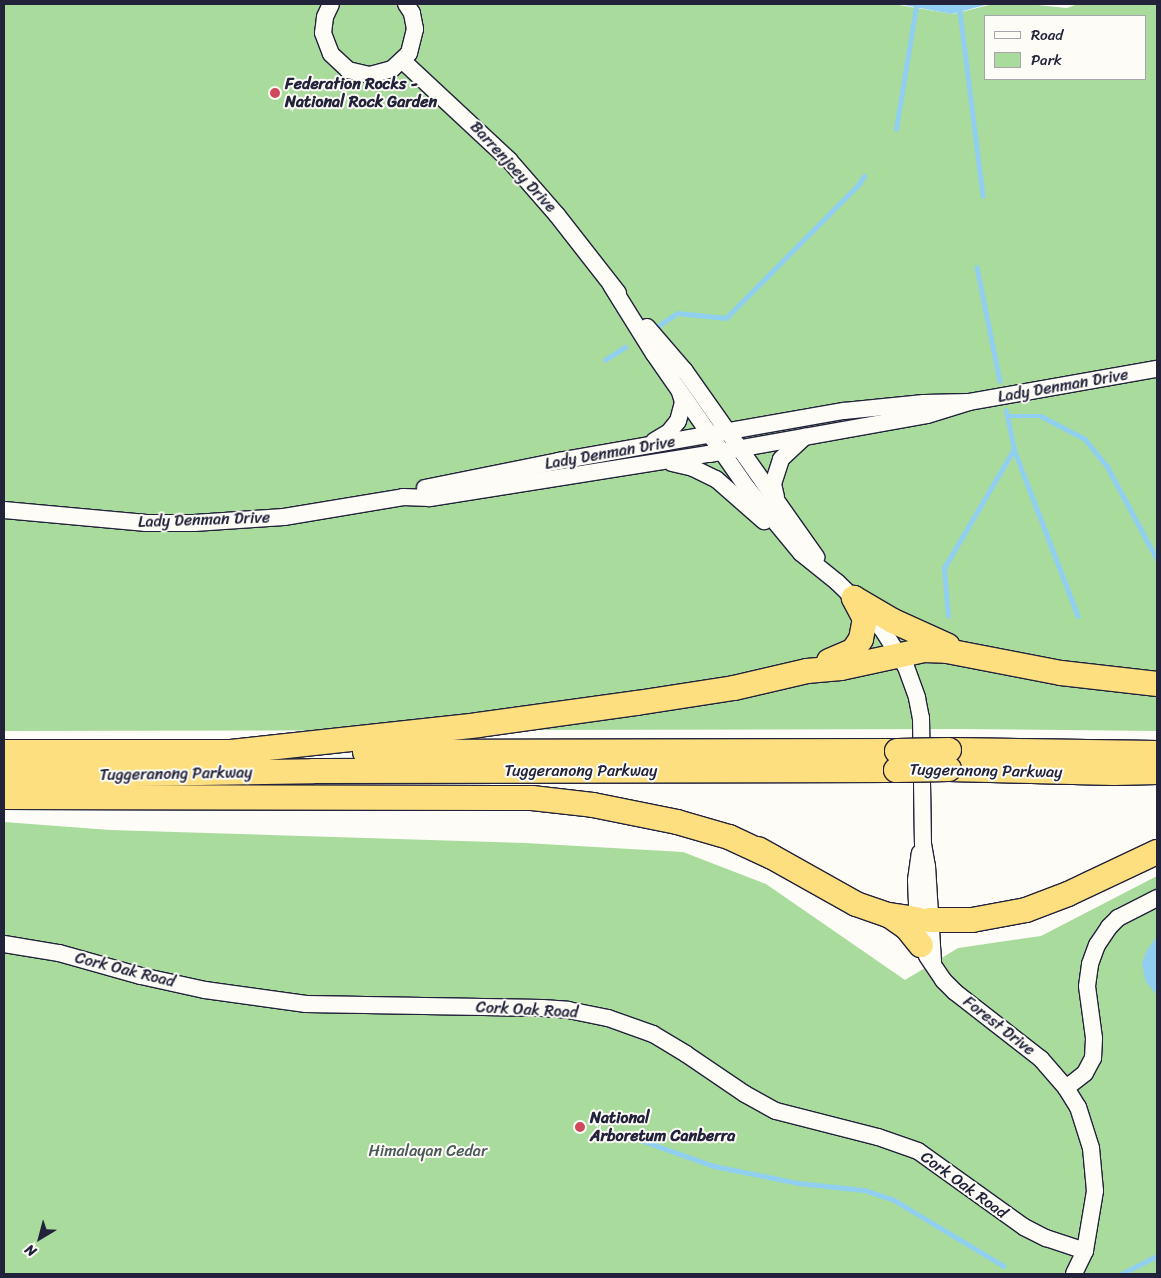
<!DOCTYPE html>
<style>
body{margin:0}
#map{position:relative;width:1161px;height:1278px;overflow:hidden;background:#fdfcf7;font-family:Sriracha,sans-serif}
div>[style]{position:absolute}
.green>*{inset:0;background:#a9db9c}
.water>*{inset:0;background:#91cff1}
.stream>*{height:4.5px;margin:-2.25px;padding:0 2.25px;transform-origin:2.25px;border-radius:2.25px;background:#91cff1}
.roads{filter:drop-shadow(1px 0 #22223b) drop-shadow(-1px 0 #22223b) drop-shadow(0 1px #22223b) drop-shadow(0 -1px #22223b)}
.minor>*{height:16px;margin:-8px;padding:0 8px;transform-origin:8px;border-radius:8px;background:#fdfcf7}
.highway>*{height:24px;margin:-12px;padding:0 12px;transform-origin:12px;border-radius:12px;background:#fedf80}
.bridges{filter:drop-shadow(1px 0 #22223b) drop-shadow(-1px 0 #22223b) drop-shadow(0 1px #22223b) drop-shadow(0 -1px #22223b)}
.highway-bridge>*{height:24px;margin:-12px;padding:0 12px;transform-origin:12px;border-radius:12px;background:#fedf80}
.dots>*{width:14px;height:14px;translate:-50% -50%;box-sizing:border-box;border:2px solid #fdfcf7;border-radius:50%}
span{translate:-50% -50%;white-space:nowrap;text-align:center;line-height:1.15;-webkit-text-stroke:4px #fdfcf7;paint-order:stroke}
.poi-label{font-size:16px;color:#22223b;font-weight:700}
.left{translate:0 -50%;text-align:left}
.street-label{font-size:16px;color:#22223b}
.park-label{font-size:16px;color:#4a5a58}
.frame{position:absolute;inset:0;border:5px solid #22223b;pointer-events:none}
.legend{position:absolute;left:984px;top:15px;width:162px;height:65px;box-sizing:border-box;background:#fdfcf7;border:1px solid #a5a5ac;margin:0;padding:6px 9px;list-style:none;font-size:15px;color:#22223b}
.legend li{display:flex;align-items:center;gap:10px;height:25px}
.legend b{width:25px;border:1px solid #a5a5ac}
.north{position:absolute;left:15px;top:1213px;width:50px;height:50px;-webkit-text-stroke:4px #fdfcf7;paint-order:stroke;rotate:217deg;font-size:14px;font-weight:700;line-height:20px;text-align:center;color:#22223b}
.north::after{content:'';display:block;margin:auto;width:18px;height:22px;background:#22223b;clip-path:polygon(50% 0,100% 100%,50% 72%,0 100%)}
</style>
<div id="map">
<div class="green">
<div style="clip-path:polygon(evenodd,4px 4px,893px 4px,953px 14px,993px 4px,1028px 4px,1067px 8px,1078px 4px,1157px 4px,1157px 731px,957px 729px,4px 731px,4px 4px,985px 16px,1145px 16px,1145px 79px,985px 79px,985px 16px)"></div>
<div style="clip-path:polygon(4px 822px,110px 830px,525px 843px,683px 852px,766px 884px,905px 980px,958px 948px,1041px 936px,1157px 876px,1157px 1274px,4px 1274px)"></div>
</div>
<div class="water">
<div style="clip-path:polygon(898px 4px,989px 4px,952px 14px)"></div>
<div style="clip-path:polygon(1157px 936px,1157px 995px,1146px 982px,1142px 964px,1146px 952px)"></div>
</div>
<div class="stream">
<div style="left:960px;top:11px;width:186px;rotate:82.9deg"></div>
<div style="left:896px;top:129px;width:124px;rotate:-80.7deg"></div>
<div style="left:977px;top:267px;width:116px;rotate:78.6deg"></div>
<div style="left:658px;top:326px;width:23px;rotate:-34deg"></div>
<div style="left:677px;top:313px;width:49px;rotate:5.8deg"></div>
<div style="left:726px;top:318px;width:189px;rotate:-45.2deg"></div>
<div style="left:859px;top:184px;width:9px;rotate:-58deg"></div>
<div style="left:605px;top:360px;width:24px;rotate:-33deg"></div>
<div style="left:1007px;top:416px;width:34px"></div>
<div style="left:1041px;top:416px;width:50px;rotate:27.6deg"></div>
<div style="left:1085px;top:439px;width:35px;rotate:51deg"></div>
<div style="left:1107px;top:466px;width:106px;rotate:61.7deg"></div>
<div style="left:1014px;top:449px;width:179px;rotate:69deg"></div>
<div style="left:948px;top:616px;width:48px;rotate:-94.8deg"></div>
<div style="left:944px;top:568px;width:138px;rotate:-59.5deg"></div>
<div style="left:1014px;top:449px;width:39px;rotate:-102deg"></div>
<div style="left:629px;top:1136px;width:90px;rotate:19.4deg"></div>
<div style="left:714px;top:1166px;width:86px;rotate:11.4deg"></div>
<div style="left:798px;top:1183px;width:66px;rotate:6.1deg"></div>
<div style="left:864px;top:1190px;width:32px;rotate:18deg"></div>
<div style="left:894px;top:1200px;width:128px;rotate:31deg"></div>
<div style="left:1121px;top:1274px;width:40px;rotate:-26.6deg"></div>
</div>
<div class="roads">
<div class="minor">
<div style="left:331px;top:4px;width:14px;rotate:115deg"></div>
<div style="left:325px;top:17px;width:16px;rotate:97deg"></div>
<div style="left:323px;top:33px;width:22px;rotate:69deg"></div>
<div style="left:331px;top:54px;width:23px;rotate:43deg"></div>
<div style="left:348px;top:70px;width:23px;rotate:13deg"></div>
<div style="left:370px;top:75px;width:23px;rotate:-15deg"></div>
<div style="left:392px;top:69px;width:23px;rotate:-43deg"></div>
<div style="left:409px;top:53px;width:25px;rotate:-76deg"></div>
<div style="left:415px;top:29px;width:16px;rotate:-101deg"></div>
<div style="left:412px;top:13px;width:11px;rotate:-124deg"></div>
<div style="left:403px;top:61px;width:145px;rotate:43deg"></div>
<div style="left:509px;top:160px;width:73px;rotate:48.9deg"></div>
<div style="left:557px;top:215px;width:99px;rotate:52deg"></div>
<div style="left:611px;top:285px;width:81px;rotate:58.1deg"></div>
<div style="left:654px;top:354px;width:165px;rotate:55.2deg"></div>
<div style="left:748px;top:489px;width:83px;rotate:50.4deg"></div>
<div style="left:801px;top:553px;width:46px;rotate:38.9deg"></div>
<div style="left:837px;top:582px;width:43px;rotate:44.1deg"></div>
<div style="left:868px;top:612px;width:26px;rotate:51deg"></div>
<div style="left:884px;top:632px;width:41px;rotate:57.8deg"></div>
<div style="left:906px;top:667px;width:33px;rotate:70deg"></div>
<div style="left:917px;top:698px;width:20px;rotate:79deg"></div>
<div style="left:921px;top:718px;width:126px;rotate:89.1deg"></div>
<div style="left:923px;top:844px;width:22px;rotate:80deg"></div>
<div style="left:927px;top:866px;width:96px;rotate:86.4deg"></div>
<div style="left:647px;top:327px;width:58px;rotate:49.2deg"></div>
<div style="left:685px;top:371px;width:228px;rotate:54.8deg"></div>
<div style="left:654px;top:441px;width:17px;rotate:-31deg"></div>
<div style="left:669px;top:432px;width:14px;rotate:-51deg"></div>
<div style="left:678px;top:421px;width:20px;rotate:-75deg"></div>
<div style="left:683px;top:402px;width:10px;rotate:-107deg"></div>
<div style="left:672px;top:463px;width:22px;rotate:13deg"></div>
<div style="left:693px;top:468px;width:25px;rotate:26deg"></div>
<div style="left:716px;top:479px;width:64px;rotate:41.2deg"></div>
<div style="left:425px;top:488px;width:137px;rotate:-11.4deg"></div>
<div style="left:559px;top:461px;width:289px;rotate:-10deg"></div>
<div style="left:844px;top:411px;width:80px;rotate:-5.7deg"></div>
<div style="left:924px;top:403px;width:45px;rotate:-1.3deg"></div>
<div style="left:969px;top:402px;width:191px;rotate:-10deg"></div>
<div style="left:776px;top:497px;width:13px;rotate:-103deg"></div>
<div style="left:773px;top:484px;width:26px;rotate:-72deg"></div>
<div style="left:781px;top:459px;width:33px;rotate:-43deg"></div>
<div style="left:4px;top:510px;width:143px;rotate:5.2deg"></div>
<div style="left:146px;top:523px;width:48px"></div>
<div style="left:194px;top:523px;width:90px;rotate:-3.8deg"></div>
<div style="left:284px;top:517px;width:121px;rotate:-9.5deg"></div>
<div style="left:403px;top:497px;width:27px;rotate:2deg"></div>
<div style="left:430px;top:498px;width:282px;rotate:-9deg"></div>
<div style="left:709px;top:454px;width:221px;rotate:-10.1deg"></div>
<div style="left:927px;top:415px;width:44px;rotate:-17.2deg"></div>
<div style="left:918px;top:928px;width:48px;rotate:-92.4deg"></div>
<div style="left:916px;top:880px;width:27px;rotate:-82deg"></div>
<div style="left:4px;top:944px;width:56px;rotate:9.3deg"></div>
<div style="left:59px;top:953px;width:85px;rotate:15.7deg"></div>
<div style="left:141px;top:976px;width:66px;rotate:12.3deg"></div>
<div style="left:205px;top:990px;width:102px;rotate:7.9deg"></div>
<div style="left:306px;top:1004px;width:236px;rotate:1deg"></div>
<div style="left:542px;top:1008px;width:26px;rotate:4deg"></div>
<div style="left:568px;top:1010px;width:41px;rotate:11.3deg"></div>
<div style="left:608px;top:1018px;width:48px;rotate:19.6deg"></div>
<div style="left:653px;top:1034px;width:39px;rotate:31deg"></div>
<div style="left:686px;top:1054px;width:71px;rotate:34.1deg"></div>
<div style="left:745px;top:1094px;width:35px;rotate:29deg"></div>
<div style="left:776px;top:1111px;width:105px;rotate:14.3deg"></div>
<div style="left:878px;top:1137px;width:42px;rotate:19.3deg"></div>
<div style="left:918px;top:1151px;width:130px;rotate:35.6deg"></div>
<div style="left:1024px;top:1227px;width:25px;rotate:27deg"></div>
<div style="left:1046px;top:1238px;width:41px;rotate:18.4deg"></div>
<div style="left:927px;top:956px;width:29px;rotate:56deg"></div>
<div style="left:943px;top:980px;width:17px;rotate:45deg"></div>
<div style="left:955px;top:992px;width:109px;rotate:37.9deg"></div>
<div style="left:1041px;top:1059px;width:38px;rotate:49deg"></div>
<div style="left:1066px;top:1088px;width:22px;rotate:58deg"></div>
<div style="left:1078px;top:1107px;width:43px;rotate:72.4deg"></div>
<div style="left:1091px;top:1148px;width:43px;rotate:84.7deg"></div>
<div style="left:1095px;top:1191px;width:61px;rotate:99.5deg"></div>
<div style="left:1085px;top:1251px;width:25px;rotate:116deg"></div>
<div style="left:1066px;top:1088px;width:24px;rotate:-38deg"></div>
<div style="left:1085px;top:1073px;width:17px;rotate:-62deg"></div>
<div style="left:1093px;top:1058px;width:20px;rotate:-87deg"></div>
<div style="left:1094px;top:1038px;width:52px;rotate:-97.7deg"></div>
<div style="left:1087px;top:986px;width:22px;rotate:-82deg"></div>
<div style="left:1090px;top:964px;width:20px;rotate:-70deg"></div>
<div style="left:1097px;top:945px;width:22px;rotate:-56deg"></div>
<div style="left:1109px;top:927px;width:13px;rotate:-45deg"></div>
<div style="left:1118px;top:918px;width:44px;rotate:-27.1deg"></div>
</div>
<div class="highway">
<div style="left:854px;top:598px;width:45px;rotate:30.5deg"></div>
<div style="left:893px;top:621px;width:60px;rotate:24.4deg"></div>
<div style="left:829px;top:661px;width:26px;rotate:-23deg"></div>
<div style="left:853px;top:651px;width:14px;rotate:-56deg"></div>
<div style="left:861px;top:639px;width:20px;rotate:-79deg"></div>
<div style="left:865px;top:619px;width:24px;rotate:-118deg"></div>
<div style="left:949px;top:750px;width:208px;rotate:0.8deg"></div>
<div style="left:4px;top:752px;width:243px"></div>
<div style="left:231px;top:752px;width:248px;rotate:-6.2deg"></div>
<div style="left:478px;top:725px;width:161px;rotate:-7.9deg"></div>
<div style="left:637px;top:703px;width:98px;rotate:-8.8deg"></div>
<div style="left:734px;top:688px;width:75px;rotate:-13.1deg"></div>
<div style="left:807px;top:671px;width:34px;rotate:-5deg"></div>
<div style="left:841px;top:668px;width:85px;rotate:-12.2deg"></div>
<div style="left:924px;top:650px;width:23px;rotate:2deg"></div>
<div style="left:947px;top:651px;width:116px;rotate:10.9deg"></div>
<div style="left:1061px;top:673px;width:97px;rotate:6.5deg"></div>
<div style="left:365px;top:752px;width:532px;rotate:-0.11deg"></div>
<div style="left:949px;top:769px;width:165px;rotate:1.4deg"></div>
<div style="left:1114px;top:773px;width:43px;rotate:-1.3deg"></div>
<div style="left:4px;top:776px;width:309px;rotate:-0.9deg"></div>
<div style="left:313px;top:771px;width:583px;rotate:-0.1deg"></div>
<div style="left:4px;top:797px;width:528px;rotate:0.11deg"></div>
<div style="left:532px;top:798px;width:61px;rotate:6.5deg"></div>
<div style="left:593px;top:805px;width:86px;rotate:11.4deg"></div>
<div style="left:677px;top:822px;width:54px;rotate:16.1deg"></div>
<div style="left:729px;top:837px;width:47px;rotate:24.9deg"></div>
<div style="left:758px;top:849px;width:112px;rotate:29.3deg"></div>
<div style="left:856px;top:904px;width:34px;rotate:19deg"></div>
<div style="left:888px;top:915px;width:29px;rotate:8deg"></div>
<div style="left:890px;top:916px;width:21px;rotate:35deg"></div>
<div style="left:907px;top:928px;width:22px;rotate:51deg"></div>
<div style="left:929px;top:920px;width:43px"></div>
<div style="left:972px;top:920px;width:55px;rotate:-10.5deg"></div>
<div style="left:1026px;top:910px;width:45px;rotate:-20.9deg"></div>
<div style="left:1068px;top:894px;width:98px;rotate:-25.3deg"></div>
</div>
</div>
<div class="bridges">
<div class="highway-bridge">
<div style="left:897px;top:751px;width:52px;rotate:-1.1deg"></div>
<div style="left:896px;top:770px;width:53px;rotate:-1.1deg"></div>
</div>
</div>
<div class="dots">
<div style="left:275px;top:93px;background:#d1495b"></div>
<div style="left:580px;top:1127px;background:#d1495b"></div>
</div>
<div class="poi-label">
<span class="left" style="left:285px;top:93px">Federation Rocks -<br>National Rock Garden</span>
<span class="left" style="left:590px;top:1127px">National<br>Arboretum Canberra</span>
</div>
<div class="street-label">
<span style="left:513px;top:167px;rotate:47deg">Barrenjoey Drive</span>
<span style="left:1063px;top:386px;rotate:-10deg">Lady Denman Drive</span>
<span style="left:610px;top:453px;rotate:-10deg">Lady Denman Drive</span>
<span style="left:204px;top:520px;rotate:-2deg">Lady Denman Drive</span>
<span style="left:581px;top:771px">Tuggeranong Parkway</span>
<span style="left:986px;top:771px;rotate:1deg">Tuggeranong Parkway</span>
<span style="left:176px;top:774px;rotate:-1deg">Tuggeranong Parkway</span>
<span style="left:125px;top:970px;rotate:14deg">Cork Oak Road</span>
<span style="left:527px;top:1010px;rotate:3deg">Cork Oak Road</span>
<span style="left:999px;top:1026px;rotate:38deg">Forest Drive</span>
<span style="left:964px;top:1185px;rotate:36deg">Cork Oak Road</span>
</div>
<div class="park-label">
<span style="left:428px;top:1151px">Himalayan Cedar</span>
</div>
<div class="frame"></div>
<ul class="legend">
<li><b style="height:6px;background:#fdfcf7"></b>Road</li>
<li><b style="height:14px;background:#a9db9c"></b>Park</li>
</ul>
<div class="north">N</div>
</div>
